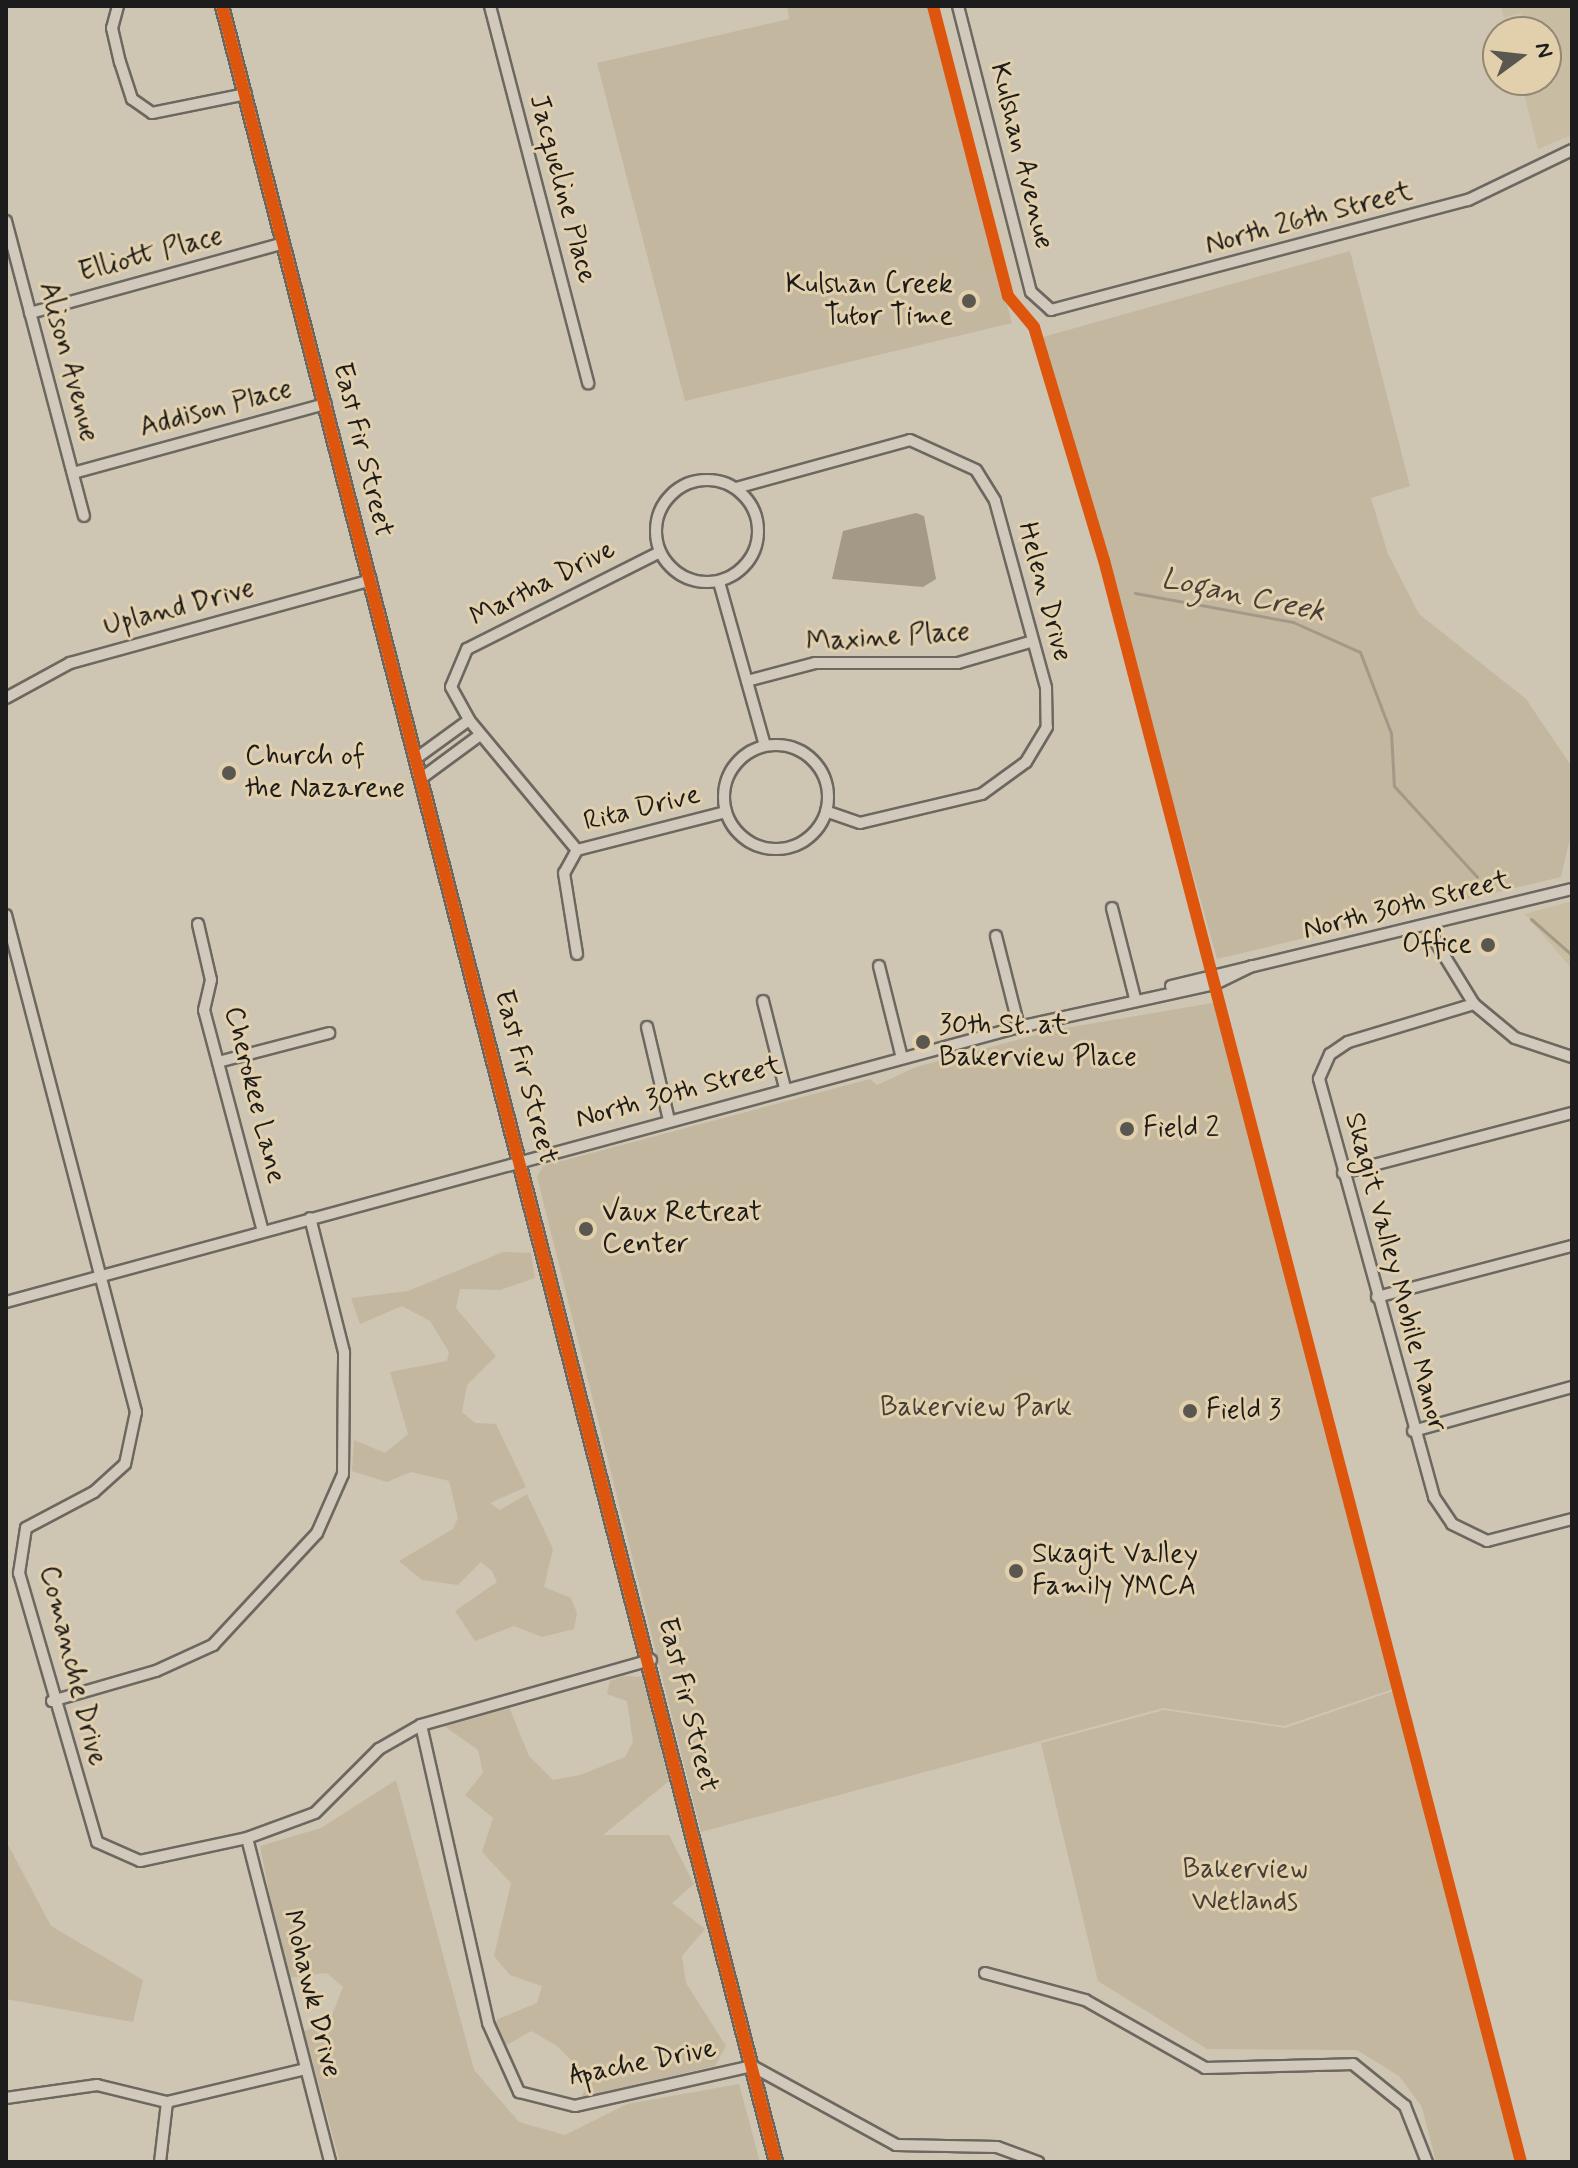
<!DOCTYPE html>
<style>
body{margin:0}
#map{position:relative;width:1578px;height:2168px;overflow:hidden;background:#cec5b3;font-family:Mynerve,sans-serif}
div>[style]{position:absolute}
.built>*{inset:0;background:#c8bca3}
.green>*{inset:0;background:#c3b7a0}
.water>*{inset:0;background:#a49986}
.stream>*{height:3px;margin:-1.5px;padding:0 1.5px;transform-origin:1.5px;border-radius:1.5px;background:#a49986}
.roads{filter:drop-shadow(2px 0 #6c6860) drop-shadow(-2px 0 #6c6860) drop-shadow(0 2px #6c6860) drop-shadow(0 -2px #6c6860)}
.minor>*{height:10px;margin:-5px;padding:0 5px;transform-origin:5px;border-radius:5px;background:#d1c9bc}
.minor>.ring{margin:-5px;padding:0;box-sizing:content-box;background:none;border:10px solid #d1c9bc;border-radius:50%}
.tertiary>*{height:12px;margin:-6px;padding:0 6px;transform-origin:6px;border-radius:6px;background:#d1c9bc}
.cycleway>*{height:12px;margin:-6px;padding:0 6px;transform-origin:6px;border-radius:6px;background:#de560d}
.dots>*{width:22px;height:22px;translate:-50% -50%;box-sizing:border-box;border:4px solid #e2d0ad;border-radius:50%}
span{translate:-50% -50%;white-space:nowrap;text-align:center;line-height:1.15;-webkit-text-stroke:6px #e2d0ad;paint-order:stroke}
.street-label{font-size:28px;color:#1c1c1c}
.poi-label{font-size:28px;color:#1c1c1c}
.right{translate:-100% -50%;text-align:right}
.left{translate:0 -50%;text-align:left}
.park-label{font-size:28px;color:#444039}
.water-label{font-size:30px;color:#45413a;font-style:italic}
.frame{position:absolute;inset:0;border:8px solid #1c1c1c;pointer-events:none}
.north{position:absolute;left:1482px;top:16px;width:80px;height:80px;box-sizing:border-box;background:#e2d0ad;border:2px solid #938873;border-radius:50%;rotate:75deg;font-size:22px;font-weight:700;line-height:32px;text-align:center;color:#1c1c1c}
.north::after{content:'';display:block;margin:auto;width:28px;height:36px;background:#5a5751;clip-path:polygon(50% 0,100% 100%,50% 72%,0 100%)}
</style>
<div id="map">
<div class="built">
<div style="clip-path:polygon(1501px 6px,1572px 6px,1572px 135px,1538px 149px,1522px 86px,1546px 80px,1546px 32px,1526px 32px,1521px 13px,1504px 18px)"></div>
<div style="clip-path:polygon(1572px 901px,1572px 969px,1525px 914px)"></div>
</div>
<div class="green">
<div style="clip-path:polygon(787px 6px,928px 6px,1012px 323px,685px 401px,597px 63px,789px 19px)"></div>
<div style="clip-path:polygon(1350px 251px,1410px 486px,1371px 498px,1388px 554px,1419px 614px,1526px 699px,1572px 767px,1572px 830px,1561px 877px,1217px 959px,1043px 337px)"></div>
<div style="clip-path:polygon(1224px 1001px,1399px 1687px,1284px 1726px,1163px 1708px,701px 1832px,537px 1177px,543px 1166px,870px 1079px,877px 1085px,916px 1067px,1054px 1030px)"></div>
<div style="clip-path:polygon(503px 1252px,531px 1253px,535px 1278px,500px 1290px,460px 1289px,456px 1308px,496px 1356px,467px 1385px,462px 1412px,475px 1423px,496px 1424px,526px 1487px,490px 1503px,500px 1510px,527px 1494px,553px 1549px,544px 1587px,571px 1598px,577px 1613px,574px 1629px,542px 1637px,514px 1626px,475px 1641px,455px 1611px,497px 1582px,492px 1571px,481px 1562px,458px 1585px,422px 1580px,399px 1561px,453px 1529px,458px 1518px,449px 1481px,411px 1472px,387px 1482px,352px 1471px,354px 1440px,385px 1453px,408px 1434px,390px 1372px,447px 1361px,449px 1352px,430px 1321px,402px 1306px,360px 1324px,351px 1298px,408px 1291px)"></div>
<div style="clip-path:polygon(623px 1676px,643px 1677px,669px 1781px,603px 1835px,669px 1835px,694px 1884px,672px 1903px,705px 1929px,682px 1956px,686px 1983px,726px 2046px,715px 2066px,581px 2097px,590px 2079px,557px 2046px,531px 2031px,495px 2052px,487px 2033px,498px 2019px,537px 2003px,542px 1986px,510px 1975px,494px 1956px,511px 1883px,482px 1852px,493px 1818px,465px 1795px,483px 1773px,478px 1750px,444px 1726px,509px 1707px,529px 1756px,553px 1780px,580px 1775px,625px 1757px,633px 1742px,627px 1701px,607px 1694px,610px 1681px)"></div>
<div style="clip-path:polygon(1399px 1689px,1519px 2162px,1436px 2162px,1422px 2107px,1399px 2076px,1357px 2050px,1207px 2049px,1098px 1981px,1041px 1743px,1164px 1710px,1285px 1728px)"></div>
<div style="clip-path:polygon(396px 1780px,474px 2070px,519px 2122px,565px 2135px,627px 2104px,739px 2084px,760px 2162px,340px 2162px,304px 2031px,329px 2023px,343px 1987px,327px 1973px,286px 1978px,260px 1846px,321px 1828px)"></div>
<div style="clip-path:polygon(6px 1841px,51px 1926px,143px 1980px,133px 2022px,6px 1999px)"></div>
</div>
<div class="water">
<div style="clip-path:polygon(916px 513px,924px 516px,936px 579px,923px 587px,832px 579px,843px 531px)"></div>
</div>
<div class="stream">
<div style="left:1135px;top:593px;width:161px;rotate:10.4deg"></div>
<div style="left:1293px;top:622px;width:73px;rotate:24.1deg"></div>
<div style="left:1360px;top:652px;width:87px;rotate:69.1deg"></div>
<div style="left:1391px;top:733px;width:53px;rotate:86.8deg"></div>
<div style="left:1394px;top:786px;width:123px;rotate:47.6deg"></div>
<div style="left:1531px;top:919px;width:55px;rotate:41.3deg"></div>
</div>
<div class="roads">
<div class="minor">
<div style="left:118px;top:6px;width:23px;rotate:105deg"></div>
<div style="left:112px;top:28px;width:35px;rotate:77deg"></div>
<div style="left:120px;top:62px;width:39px;rotate:72deg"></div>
<div style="left:132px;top:99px;width:24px;rotate:35deg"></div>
<div style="left:152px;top:113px;width:96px;rotate:-11.4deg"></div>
<div style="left:490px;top:6px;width:390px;rotate:75.4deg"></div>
<div style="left:958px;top:6px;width:295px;rotate:75.7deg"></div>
<div style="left:1031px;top:292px;width:27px;rotate:42deg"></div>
<div style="left:1051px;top:310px;width:431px;rotate:-14.8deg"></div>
<div style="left:1468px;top:200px;width:115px;rotate:-25.7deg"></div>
<div style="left:6px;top:221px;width:305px;rotate:75.2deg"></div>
<div style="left:30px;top:313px;width:263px;rotate:-15.4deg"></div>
<div style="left:73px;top:473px;width:262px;rotate:-15.3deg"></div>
<div class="ring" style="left:656px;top:480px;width:92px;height:92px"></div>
<div style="left:736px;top:488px;width:180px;rotate:-15.4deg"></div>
<div style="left:910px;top:440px;width:72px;rotate:24.4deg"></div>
<div style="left:976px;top:470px;width:36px;rotate:58deg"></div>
<div style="left:995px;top:501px;width:194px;rotate:74.7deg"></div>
<div style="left:1046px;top:688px;width:39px;rotate:89deg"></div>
<div style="left:1047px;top:727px;width:41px;rotate:121deg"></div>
<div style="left:1026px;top:762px;width:54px;rotate:144deg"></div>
<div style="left:982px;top:794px;width:125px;rotate:166.6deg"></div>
<div style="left:860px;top:823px;width:36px;rotate:-161deg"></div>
<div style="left:660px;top:552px;width:216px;rotate:153.3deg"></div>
<div style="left:467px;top:649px;width:41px;rotate:112.8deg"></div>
<div style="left:451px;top:687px;width:38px;rotate:61deg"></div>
<div style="left:469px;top:720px;width:169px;rotate:50.3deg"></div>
<div style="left:577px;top:850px;width:154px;rotate:-14.3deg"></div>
<div style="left:719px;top:582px;width:170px;rotate:74.3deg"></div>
<div style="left:747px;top:681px;width:70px;rotate:-14.8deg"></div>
<div style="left:815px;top:663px;width:143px"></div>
<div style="left:958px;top:663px;width:78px;rotate:-16.3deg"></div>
<div style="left:6px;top:698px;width:73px;rotate:-28.7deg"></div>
<div style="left:70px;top:663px;width:312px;rotate:-15.4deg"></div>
<div class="ring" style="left:724px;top:745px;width:94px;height:94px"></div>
<div style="left:418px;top:757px;width:63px;rotate:-36deg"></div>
<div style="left:423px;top:777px;width:71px;rotate:-36.4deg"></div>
<div style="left:577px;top:850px;width:26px;rotate:119deg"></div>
<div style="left:564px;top:873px;width:82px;rotate:80.9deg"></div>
<div style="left:1112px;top:908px;width:93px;rotate:75.7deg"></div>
<div style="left:6px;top:915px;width:514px;rotate:75.34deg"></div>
<div style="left:136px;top:1412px;width:53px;rotate:101.9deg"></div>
<div style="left:125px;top:1464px;width:42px;rotate:137.9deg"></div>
<div style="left:94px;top:1492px;width:77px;rotate:152.1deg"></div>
<div style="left:26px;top:1528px;width:46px;rotate:98.8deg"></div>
<div style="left:19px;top:1573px;width:280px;rotate:73.8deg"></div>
<div style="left:97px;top:1842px;width:47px;rotate:23.8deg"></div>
<div style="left:140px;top:1861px;width:109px;rotate:-12.1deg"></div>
<div style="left:247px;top:1838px;width:72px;rotate:-20.2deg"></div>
<div style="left:315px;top:1813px;width:91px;rotate:-45deg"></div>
<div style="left:379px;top:1749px;width:48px;rotate:-29.7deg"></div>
<div style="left:421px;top:1725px;width:239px;rotate:-15.8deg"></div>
<div style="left:198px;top:924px;width:57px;rotate:76.9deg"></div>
<div style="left:211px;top:980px;width:31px;rotate:103deg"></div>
<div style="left:204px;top:1010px;width:229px;rotate:75.1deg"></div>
<div style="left:1426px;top:926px;width:92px;rotate:58.4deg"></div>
<div style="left:1474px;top:1004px;width:53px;rotate:39.7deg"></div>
<div style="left:1515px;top:1038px;width:60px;rotate:18.4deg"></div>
<div style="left:996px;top:936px;width:94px;rotate:75.8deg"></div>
<div style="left:879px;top:966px;width:95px;rotate:76deg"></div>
<div style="left:1171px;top:986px;width:413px;rotate:-13.6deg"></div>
<div style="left:763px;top:1001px;width:90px;rotate:75.8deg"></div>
<div style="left:1474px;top:1004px;width:132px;rotate:163.2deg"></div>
<div style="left:1348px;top:1042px;width:22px;rotate:146deg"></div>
<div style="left:1330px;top:1054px;width:27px;rotate:114deg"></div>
<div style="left:1319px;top:1079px;width:434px;rotate:74.6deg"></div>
<div style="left:1434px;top:1497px;width:32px;rotate:56deg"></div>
<div style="left:1452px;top:1524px;width:39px;rotate:26deg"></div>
<div style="left:1487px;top:1541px;width:88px;rotate:-14.5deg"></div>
<div style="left:647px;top:1027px;width:96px;rotate:76.7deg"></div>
<div style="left:218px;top:1062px;width:115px;rotate:-14.6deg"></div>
<div style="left:1343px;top:1173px;width:237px;rotate:-14.7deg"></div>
<div style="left:1377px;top:1297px;width:202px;rotate:-14.7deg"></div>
<div style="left:6px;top:1302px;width:1050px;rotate:-15.19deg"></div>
<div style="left:1019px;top:1027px;width:201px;rotate:-12.4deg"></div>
<div style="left:1215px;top:984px;width:41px;rotate:-25.9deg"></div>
<div style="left:1413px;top:1431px;width:165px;rotate:-15.5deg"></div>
<div style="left:52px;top:1701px;width:108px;rotate:-16.1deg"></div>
<div style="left:156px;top:1671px;width:63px;rotate:-24.5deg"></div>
<div style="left:213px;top:1645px;width:153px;rotate:-47.1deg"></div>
<div style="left:317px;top:1533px;width:64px;rotate:-66.2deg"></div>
<div style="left:343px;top:1474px;width:122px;rotate:-89.5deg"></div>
<div style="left:344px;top:1352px;width:138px;rotate:-104.2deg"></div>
<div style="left:421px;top:1725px;width:305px;rotate:77.3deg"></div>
<div style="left:488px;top:2023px;width:76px;rotate:65.8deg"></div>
<div style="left:519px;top:2092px;width:58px;rotate:14deg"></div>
<div style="left:575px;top:2106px;width:181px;rotate:-12.7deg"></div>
<div style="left:752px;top:2066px;width:164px;rotate:28.7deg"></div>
<div style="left:896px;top:2145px;width:101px;rotate:1.1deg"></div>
<div style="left:997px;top:2147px;width:44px;rotate:20.1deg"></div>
<div style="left:247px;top:1838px;width:334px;rotate:75.6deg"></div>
<div style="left:985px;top:1973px;width:104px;rotate:15.1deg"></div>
<div style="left:1085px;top:2000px;width:138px;rotate:29.5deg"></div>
<div style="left:1205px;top:2068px;width:148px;rotate:-1.5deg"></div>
<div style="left:1353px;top:2064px;width:67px;rotate:38.9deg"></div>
<div style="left:1405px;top:2106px;width:60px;rotate:68.6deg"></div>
<div style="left:6px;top:2098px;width:92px;rotate:-8.1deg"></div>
<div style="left:97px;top:2085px;width:72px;rotate:13.7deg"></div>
<div style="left:167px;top:2102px;width:142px;rotate:-13.4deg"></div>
<div style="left:160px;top:2162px;width:60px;rotate:-83.3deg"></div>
</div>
<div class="tertiary">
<div style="left:222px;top:6px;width:2226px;rotate:75.59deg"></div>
</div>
</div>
<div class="cycleway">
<div style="left:222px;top:6px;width:2226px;rotate:75.59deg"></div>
<div style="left:933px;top:6px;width:300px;rotate:75.5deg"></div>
<div style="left:1008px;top:296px;width:40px;rotate:50deg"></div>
<div style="left:1034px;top:327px;width:243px;rotate:73.3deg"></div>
<div style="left:1104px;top:560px;width:1655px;rotate:75.41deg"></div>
</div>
<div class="dots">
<div style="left:969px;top:301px;background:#5a5751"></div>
<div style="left:229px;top:773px;background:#5a5751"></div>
<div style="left:1488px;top:945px;background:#5a5751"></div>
<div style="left:923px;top:1042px;background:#5a5751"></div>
<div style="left:1127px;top:1129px;background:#5a5751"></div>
<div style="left:586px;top:1229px;background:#5a5751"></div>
<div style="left:1190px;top:1411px;background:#5a5751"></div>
<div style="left:1016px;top:1571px;background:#5a5751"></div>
</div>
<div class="street-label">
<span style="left:1021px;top:156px;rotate:76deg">Kulshan Avenue</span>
<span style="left:562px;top:189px;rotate:75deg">Jacqueline Place</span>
<span style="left:1309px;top:219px;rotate:-15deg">North 26th Street</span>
<span style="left:151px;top:255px;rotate:-15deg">Elliott Place</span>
<span style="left:68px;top:362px;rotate:75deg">Alison Avenue</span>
<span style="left:216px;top:409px;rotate:-15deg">Addison Place</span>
<span style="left:362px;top:450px;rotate:76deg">East Fir Street</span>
<span style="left:543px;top:584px;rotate:-27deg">Martha Drive</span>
<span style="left:1044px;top:592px;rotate:75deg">Helen Drive</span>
<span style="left:179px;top:608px;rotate:-15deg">Upland Drive</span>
<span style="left:888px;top:638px;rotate:-4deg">Maxine Place</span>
<span style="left:642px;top:809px;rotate:-14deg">Rita Drive</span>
<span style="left:1407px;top:906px;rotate:-14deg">North 30th Street</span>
<span style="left:525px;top:1077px;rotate:75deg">East Fir Street</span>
<span style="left:679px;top:1093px;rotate:-15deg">North 30th Street</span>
<span style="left:254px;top:1095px;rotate:76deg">Cherokee Lane</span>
<span style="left:1395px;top:1272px;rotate:75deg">Skagit Valley Mobile Manor</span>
<span style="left:72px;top:1666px;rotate:76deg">Comanche Drive</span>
<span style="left:687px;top:1705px;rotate:76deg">East Fir Street</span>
<span style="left:311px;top:1994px;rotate:76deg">Mohawk Drive</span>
<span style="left:643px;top:2063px;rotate:-11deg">Apache Drive</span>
</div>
<div class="poi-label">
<span class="right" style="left:953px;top:301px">Kulshan Creek<br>Tutor Time</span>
<span class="left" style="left:245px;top:773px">Church of<br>the Nazarene</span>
<span class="right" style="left:1472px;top:945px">Office</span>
<span class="left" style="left:939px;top:1042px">30th St. at<br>Bakerview Place</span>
<span class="left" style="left:1143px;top:1129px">Field 2</span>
<span class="left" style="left:602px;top:1229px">Vaux Retreat<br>Center</span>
<span class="left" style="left:1206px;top:1411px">Field 3</span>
<span class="left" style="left:1032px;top:1571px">Skagit Valley<br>Family YMCA</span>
</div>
<div class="park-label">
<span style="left:976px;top:1408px">Bakerview Park</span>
<span style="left:1245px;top:1886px">Bakerview<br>Wetlands</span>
</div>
<div class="water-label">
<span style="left:1243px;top:596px;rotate:12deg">Logan Creek</span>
</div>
<div class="frame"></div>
<div class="north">N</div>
</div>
